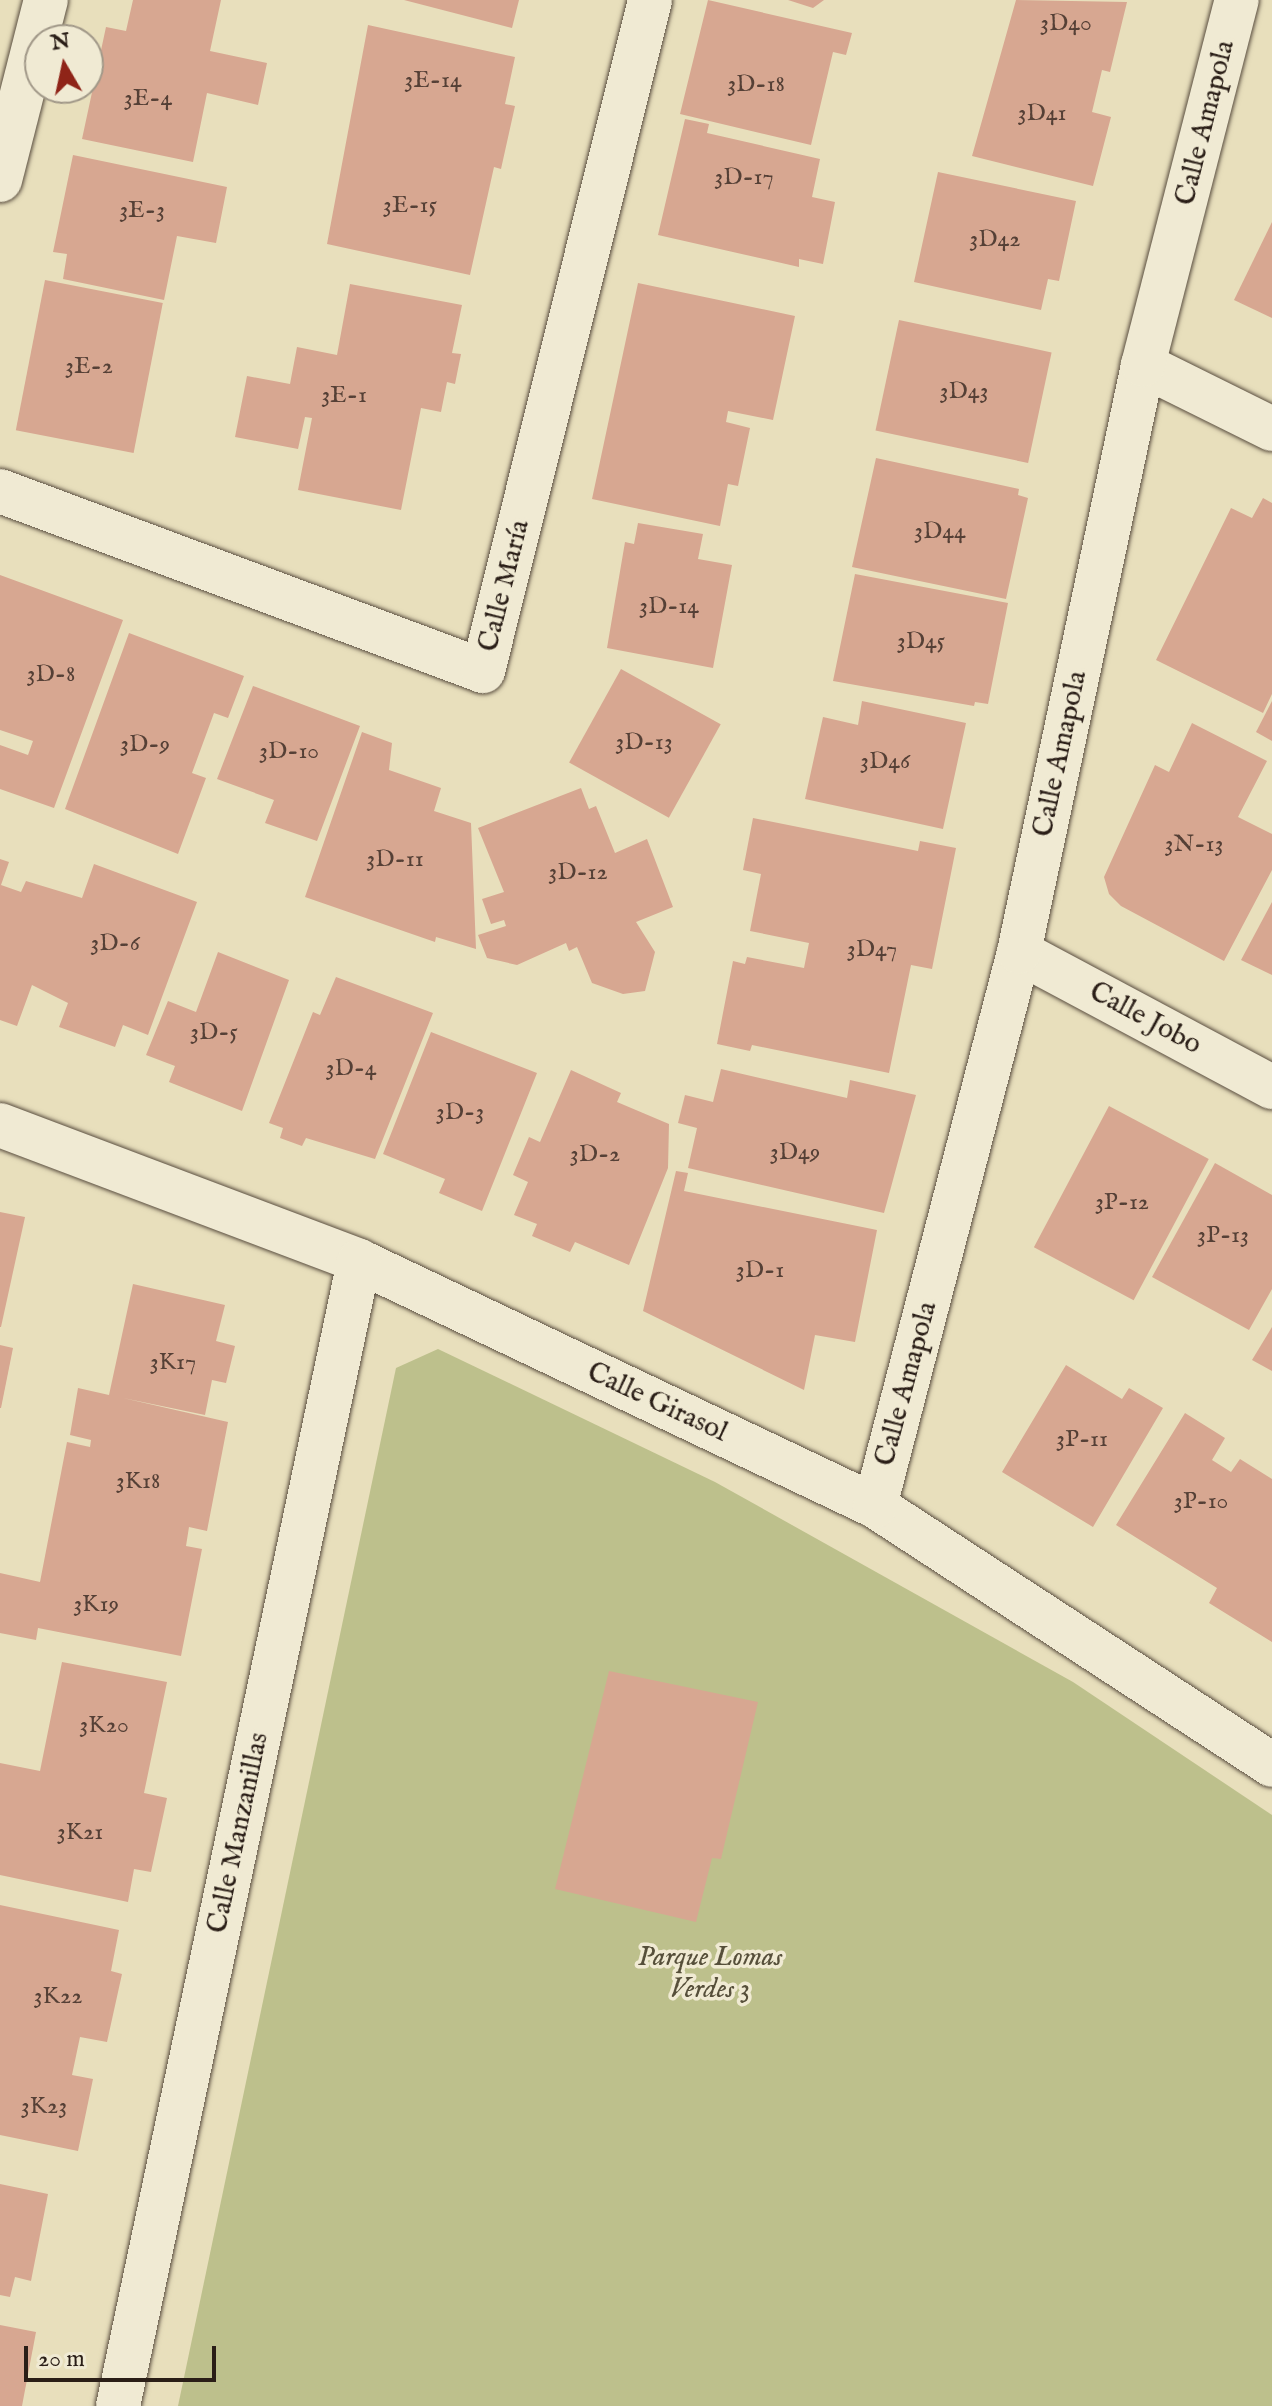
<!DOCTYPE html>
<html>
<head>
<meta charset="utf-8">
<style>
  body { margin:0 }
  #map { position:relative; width:1272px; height:2406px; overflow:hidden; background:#e8dfbc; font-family:"IM FELL English",serif }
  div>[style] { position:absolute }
  .green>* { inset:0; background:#bdc08c }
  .building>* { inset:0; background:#d7a791; transform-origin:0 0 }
  .roads { filter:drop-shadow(0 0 2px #5a4e40) drop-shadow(0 0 2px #5a4e40) }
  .minor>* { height:44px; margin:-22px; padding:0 22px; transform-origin:22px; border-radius:22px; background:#f0ead3 }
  span { translate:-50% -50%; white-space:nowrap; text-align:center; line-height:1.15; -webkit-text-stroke:7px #f0ead3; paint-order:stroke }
  .number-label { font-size:24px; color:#554036 }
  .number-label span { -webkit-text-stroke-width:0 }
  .street-label { font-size:28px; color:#2a1e17 }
  .park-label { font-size:28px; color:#564f3a; font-style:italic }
  .north { position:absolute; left:24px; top:24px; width:80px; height:80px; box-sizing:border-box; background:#f0ead3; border:2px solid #a19888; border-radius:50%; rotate:351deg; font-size:22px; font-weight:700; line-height:32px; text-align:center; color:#2a1e17 }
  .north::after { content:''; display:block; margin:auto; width:28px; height:36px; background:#8f2418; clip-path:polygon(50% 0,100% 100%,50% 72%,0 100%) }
  .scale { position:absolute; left:24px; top:2346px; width:192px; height:36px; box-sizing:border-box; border:4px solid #2a1e17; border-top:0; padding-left:10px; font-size:24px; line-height:28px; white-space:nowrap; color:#2a1e17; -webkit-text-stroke:6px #f0ead3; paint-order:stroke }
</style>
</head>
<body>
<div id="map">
  <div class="green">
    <i style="clip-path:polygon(438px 1349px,715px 1482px,1073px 1682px,1272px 1815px,1272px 2406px,178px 2406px,396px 1368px)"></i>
  </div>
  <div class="building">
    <i style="clip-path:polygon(133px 0,221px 0,210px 51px,267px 63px,258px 105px,207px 93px,193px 162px,82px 139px,106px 27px,126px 31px)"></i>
    <i style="clip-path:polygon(404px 0,519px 0,512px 28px)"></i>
    <i style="clip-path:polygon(708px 0,852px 33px,846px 55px,833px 52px,811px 145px,680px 114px)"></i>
    <i style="clip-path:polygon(788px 0,824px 0,813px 8px)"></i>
    <i style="clip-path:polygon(1016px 0,1127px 2px,1110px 72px,1102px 70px,1092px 112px,1111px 117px,1093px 186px,972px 156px)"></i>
    <i style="clip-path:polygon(368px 25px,515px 57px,505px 104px,515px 106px,501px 169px,494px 167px,470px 275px,327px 244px)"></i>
    <i style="clip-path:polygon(685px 119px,709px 124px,707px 133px,820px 159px,812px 197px,835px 202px,823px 264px,799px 259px,799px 267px,658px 235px)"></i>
    <i style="clip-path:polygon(73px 155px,227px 187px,216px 243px,177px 236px,164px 300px,63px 279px,67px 254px,53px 252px)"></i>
    <i style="clip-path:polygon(938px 172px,1076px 201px,1059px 281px,1048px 279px,1041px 310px,914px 282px)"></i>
    <i style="clip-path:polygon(1272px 222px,1272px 318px,1234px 300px)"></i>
    <i style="left:45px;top:280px;width:120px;height:153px;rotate:11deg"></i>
    <i style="clip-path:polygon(638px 283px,795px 316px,773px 420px,728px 411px,726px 422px,750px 428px,738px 486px,728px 484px,720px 526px,592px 499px)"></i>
    <i style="clip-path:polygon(350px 284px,462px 305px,452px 353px,461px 354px,455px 384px,447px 382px,441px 412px,421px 408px,401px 510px,298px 490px,312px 418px,305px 417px,298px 449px,235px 437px,247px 376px,290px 384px,297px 347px,337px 355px)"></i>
    <i style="left:899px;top:320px;width:156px;height:113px;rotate:12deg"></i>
    <i style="clip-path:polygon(876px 458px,1019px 489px,1018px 495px,1028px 498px,1006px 599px,852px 567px)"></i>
    <i style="clip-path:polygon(1263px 498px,1272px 503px,1272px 694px,1263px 713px,1156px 660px,1231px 508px,1252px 518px)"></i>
    <i style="clip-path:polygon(638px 523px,703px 534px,698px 559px,732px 565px,713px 668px,607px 648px,625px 542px,634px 544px)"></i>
    <i style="clip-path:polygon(855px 574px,1008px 603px,988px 704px,975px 702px,974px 706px,833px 681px)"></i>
    <i style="clip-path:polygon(0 575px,123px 620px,54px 808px,0 789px,0 745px,28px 755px,33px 741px,0 730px)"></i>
    <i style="clip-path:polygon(129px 633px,244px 676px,228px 718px,214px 713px,192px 773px,206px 778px,178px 854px,65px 809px)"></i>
    <i style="left:621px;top:669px;width:114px;height:107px;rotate:29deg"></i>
    <i style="clip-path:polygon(253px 686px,360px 726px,317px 841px,265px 823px,274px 800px,217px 779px)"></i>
    <i style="clip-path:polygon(862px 701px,966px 723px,943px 829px,805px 799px,823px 717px,858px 725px)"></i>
    <i style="clip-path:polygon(1272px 701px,1272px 741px,1256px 732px)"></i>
    <i style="clip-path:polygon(1192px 723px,1267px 761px,1238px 817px,1272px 834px,1272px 870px,1224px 961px,1121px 906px,1109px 894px,1104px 877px,1155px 765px,1169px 772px)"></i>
    <i style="clip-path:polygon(362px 732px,392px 743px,389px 770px,441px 788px,434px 811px,471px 823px,476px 949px,436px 937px,435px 942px,305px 897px)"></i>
    <i style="clip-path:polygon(581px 788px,589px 809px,596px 806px,615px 853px,647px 839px,673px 907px,636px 922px,655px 952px,645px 991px,623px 994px,592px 983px,577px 947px,569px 951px,566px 943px,517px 965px,487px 958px,478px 935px,506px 926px,504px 920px,491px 924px,482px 899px,504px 892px,478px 828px)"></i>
    <i style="clip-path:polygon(753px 818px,918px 851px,920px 841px,956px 848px,932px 969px,911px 965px,889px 1073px,752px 1045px,750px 1051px,717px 1044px,733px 961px,745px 964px,747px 957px,804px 968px,809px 943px,750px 931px,761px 874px,743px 870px)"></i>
    <i style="clip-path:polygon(0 859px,9px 862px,1px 885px,21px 892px,26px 881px,82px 898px,94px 864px,197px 902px,148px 1035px,123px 1025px,115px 1047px,59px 1027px,68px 1003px,32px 985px,17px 1026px,0 1020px)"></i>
    <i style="clip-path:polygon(1272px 902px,1272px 975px,1241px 960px)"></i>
    <i style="clip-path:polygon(218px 952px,289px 980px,242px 1111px,169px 1082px,175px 1066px,146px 1055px,168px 1001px,196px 1012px)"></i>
    <i style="clip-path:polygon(336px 977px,433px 1013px,375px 1159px,306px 1138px,302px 1146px,280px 1138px,283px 1128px,269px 1123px,313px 1012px,320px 1015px)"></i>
    <i style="clip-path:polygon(431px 1032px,537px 1073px,482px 1211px,439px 1193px,445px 1179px,383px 1154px)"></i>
    <i style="clip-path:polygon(721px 1069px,847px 1098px,850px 1080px,916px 1095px,884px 1213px,688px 1168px,697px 1128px,678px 1123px,685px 1095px,713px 1102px)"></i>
    <i style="clip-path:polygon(571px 1070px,621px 1093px,617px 1102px,669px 1124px,668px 1168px,629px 1265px,575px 1242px,570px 1252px,532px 1236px,537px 1224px,514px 1215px,528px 1182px,513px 1175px,529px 1137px,540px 1142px)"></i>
    <i style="left:1109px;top:1106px;width:113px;height:160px;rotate:28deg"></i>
    <i style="clip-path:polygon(1215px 1163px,1272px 1195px,1272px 1289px,1249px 1330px,1152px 1277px)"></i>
    <i style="clip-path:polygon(676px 1171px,688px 1173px,684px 1191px,877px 1230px,855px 1342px,815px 1335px,804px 1390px,643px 1311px)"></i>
    <i style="clip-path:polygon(0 1212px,25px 1217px,1px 1327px,0 1327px)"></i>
    <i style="clip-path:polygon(133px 1284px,225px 1305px,216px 1341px,235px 1346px,226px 1383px,212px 1380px,205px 1415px,123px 1398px,228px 1422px,207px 1531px,189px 1527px,186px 1546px,202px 1549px,181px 1656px,38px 1628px,36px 1640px,0 1633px,0 1573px,40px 1582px,67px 1442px,90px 1447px,91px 1440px,70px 1435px,78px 1388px,109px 1395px)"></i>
    <i style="clip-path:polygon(1272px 1327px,1272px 1371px,1252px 1360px)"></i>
    <i style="clip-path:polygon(0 1345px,13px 1348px,1px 1408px,0 1408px)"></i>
    <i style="clip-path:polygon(1066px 1365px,1122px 1399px,1129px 1388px,1163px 1408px,1093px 1527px,1002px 1472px)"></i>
    <i style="clip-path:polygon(1185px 1413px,1225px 1438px,1212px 1460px,1231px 1472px,1240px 1459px,1272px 1479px,1272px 1642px,1209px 1603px,1217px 1588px,1116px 1525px)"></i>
    <i style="clip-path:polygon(62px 1662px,167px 1682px,144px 1793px,167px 1798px,151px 1872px,134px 1869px,128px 1902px,0 1875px,0 1763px,40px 1771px)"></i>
    <i style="clip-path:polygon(609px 1671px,758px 1702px,721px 1859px,712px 1858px,696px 1922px,555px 1889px)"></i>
    <i style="clip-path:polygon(0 1905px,119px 1930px,111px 1971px,122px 1974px,107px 2042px,80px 2037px,72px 2075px,93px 2079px,78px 2151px,0 2135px)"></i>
    <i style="clip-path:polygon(0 2184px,48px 2194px,31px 2281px,15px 2277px,10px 2297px,0 2295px)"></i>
    <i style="clip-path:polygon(0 2325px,36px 2332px,22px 2406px,0 2406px)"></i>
  </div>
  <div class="roads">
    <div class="minor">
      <i style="left:0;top:180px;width:186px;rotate:-75.7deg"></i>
      <i style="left:1143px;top:365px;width:144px;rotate:26.4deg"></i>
      <i style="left:0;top:491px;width:515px;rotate:20.44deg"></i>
      <i style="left:483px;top:671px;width:691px;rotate:-76.02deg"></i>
      <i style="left:1019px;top:952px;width:287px;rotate:28.1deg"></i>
      <i style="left:0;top:1125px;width:384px;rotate:20.7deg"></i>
      <i style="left:359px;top:1261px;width:571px;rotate:25.4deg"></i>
      <i style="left:875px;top:1506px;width:474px;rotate:33.1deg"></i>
      <i style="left:875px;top:1506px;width:572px;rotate:-75.43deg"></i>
      <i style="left:1019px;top:952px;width:600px;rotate:-78.07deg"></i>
      <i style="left:1143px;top:365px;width:377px;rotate:-75.6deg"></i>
      <i style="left:118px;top:2406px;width:1170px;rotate:-78.11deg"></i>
    </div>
  </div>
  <div class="number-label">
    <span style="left:1066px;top:24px">3D40</span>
    <span style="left:433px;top:81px">3E-14</span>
    <span style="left:756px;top:85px">3D-18</span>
    <span style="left:148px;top:99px">3E-4</span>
    <span style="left:1042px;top:114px">3D41</span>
    <span style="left:744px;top:178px">3D-17</span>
    <span style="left:410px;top:206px">3E-15</span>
    <span style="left:142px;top:211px">3E-3</span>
    <span style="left:995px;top:240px">3D42</span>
    <span style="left:89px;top:367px">3E-2</span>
    <span style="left:964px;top:392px">3D43</span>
    <span style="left:344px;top:396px">3E-1</span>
    <span style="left:940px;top:532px">3D44</span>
    <span style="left:669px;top:607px">3D-14</span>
    <span style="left:921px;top:642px">3D45</span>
    <span style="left:51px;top:675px">3D-8</span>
    <span style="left:644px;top:743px">3D-13</span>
    <span style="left:145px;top:745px">3D-9</span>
    <span style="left:289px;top:752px">3D-10</span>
    <span style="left:885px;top:762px">3D46</span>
    <span style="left:1194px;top:845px">3N-13</span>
    <span style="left:395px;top:860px">3D-11</span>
    <span style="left:578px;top:873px">3D-12</span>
    <span style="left:115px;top:944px">3D-6</span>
    <span style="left:872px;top:950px">3D47</span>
    <span style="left:214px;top:1033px">3D-5</span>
    <span style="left:351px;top:1069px">3D-4</span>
    <span style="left:460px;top:1113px">3D-3</span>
    <span style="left:795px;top:1153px">3D49</span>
    <span style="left:595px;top:1155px">3D-2</span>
    <span style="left:1122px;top:1203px">3P-12</span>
    <span style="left:1223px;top:1236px">3P-13</span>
    <span style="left:760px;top:1271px">3D-1</span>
    <span style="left:173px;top:1363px">3K17</span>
    <span style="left:1082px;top:1440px">3P-11</span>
    <span style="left:138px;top:1482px">3K18</span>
    <span style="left:1201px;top:1502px">3P-10</span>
    <span style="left:96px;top:1605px">3K19</span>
    <span style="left:104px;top:1726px">3K20</span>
    <span style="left:80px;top:1833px">3K21</span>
    <span style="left:58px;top:1997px">3K22</span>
    <span style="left:44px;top:2107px">3K23</span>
  </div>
  <div class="street-label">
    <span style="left:1206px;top:123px;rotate:-76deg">Calle Amapola</span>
    <span style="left:505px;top:586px;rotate:-76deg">Calle María</span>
    <span style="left:1061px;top:754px;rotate:-78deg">Calle Amapola</span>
    <span style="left:1145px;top:1019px;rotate:28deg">Calle Jobo</span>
    <span style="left:907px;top:1384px;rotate:-75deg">Calle Amapola</span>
    <span style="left:657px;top:1403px;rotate:25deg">Calle Girasol</span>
    <span style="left:239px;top:1833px;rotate:-78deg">Calle Manzanillas</span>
  </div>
  <div class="park-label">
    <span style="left:710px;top:1974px">Parque Lomas<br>Verdes 3</span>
  </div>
  <div class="north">N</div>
  <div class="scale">20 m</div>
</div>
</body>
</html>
